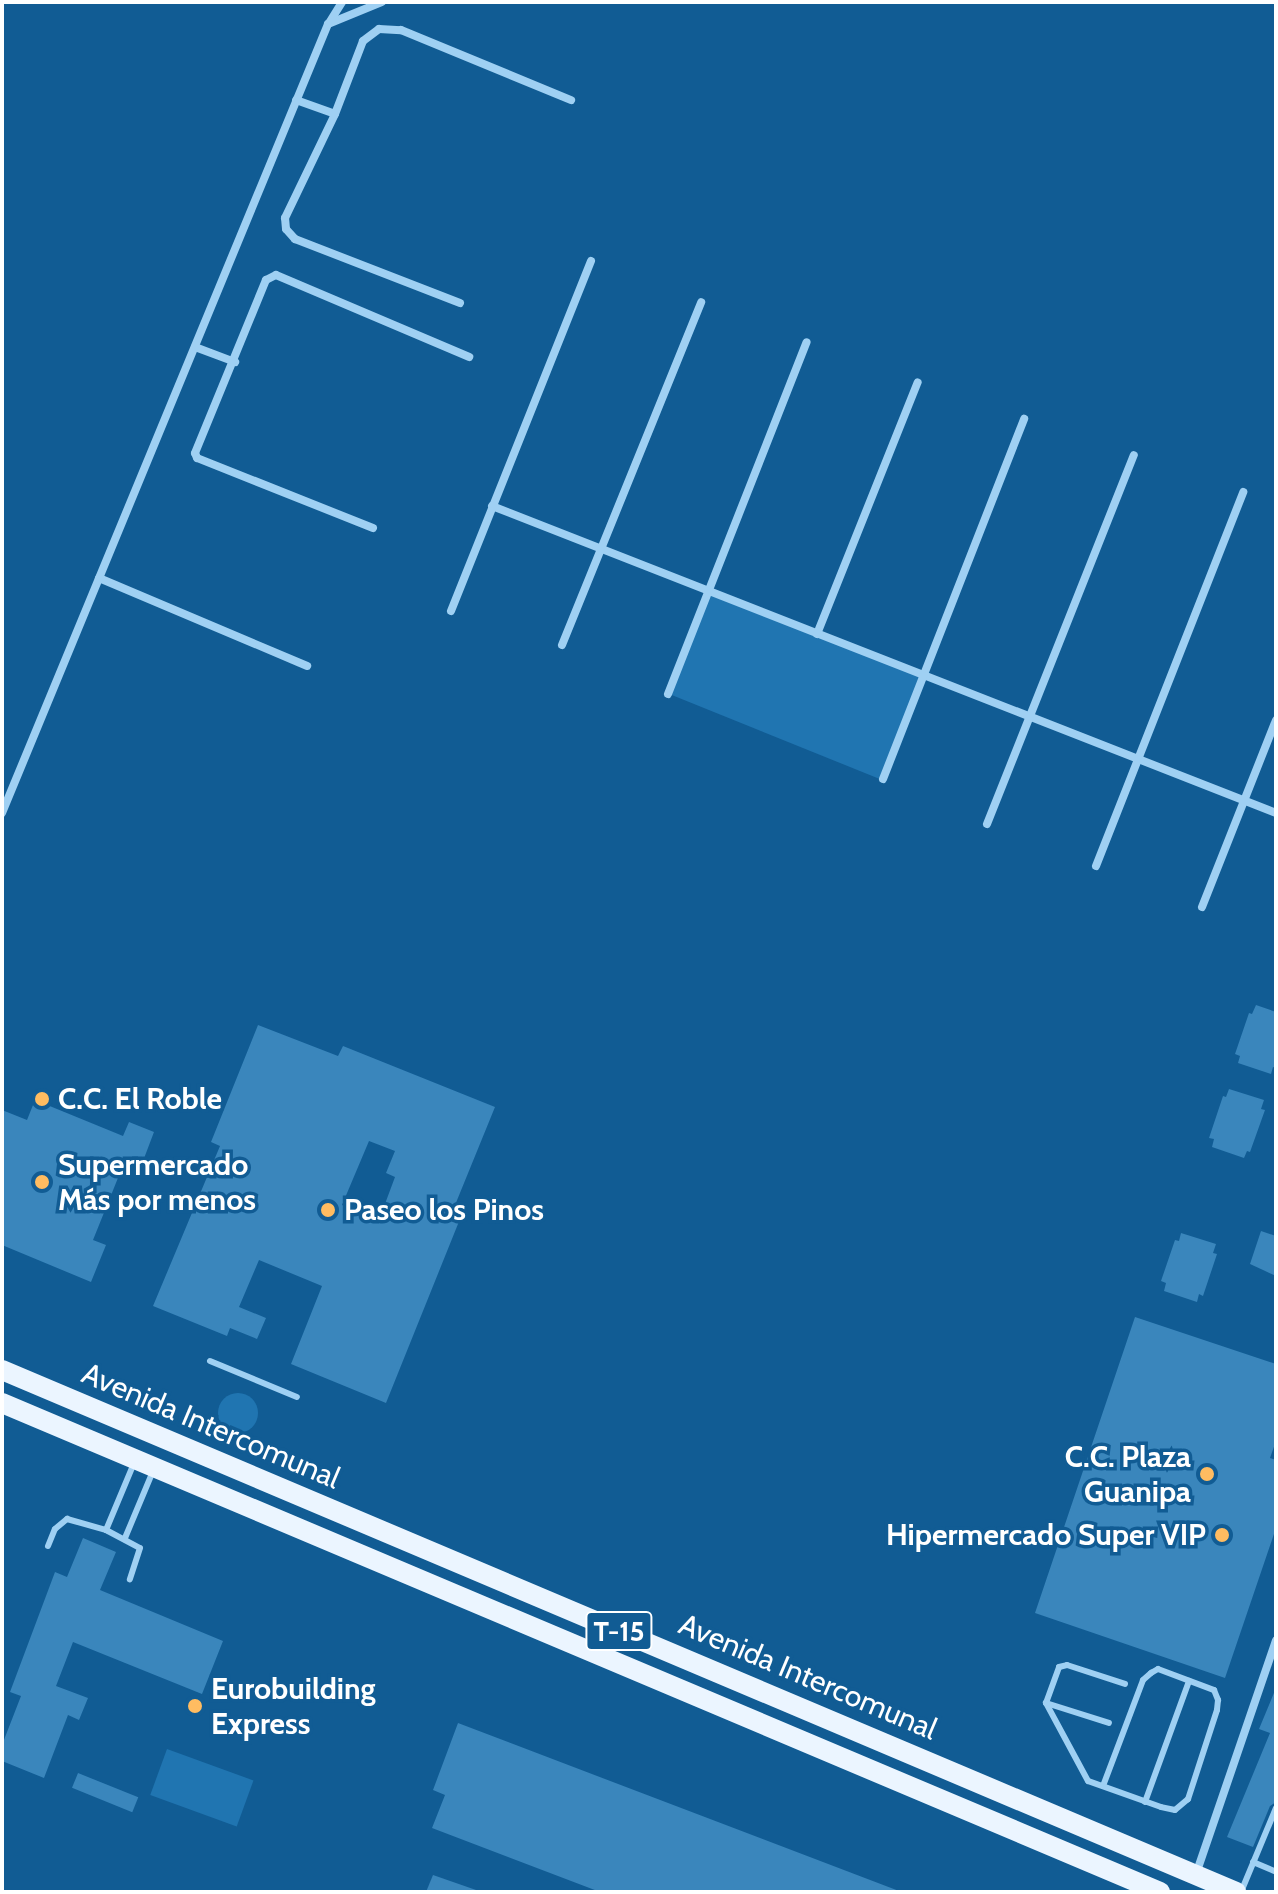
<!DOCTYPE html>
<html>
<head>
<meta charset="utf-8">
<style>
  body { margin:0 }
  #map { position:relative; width:1278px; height:1894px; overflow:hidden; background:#115c94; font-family:Cabin,sans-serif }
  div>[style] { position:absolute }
  .green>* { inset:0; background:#2075b1; transform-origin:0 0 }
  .round { border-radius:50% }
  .building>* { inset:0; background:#3a86bc; transform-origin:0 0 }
  .lane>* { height:6px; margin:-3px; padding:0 3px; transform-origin:3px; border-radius:3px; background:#9fd0f3 }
  .street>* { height:8px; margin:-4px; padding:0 4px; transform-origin:4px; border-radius:4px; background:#9fd0f3 }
  .primary>* { height:20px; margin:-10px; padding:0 10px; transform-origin:10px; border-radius:10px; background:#ebf5ff }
  .dots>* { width:22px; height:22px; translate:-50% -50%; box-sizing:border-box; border:4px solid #115c94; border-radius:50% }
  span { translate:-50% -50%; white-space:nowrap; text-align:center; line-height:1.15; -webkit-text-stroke:7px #115c94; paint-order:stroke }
  .shield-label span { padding:2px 6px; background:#115c94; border:2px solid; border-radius:6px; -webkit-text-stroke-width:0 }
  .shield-label { font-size:28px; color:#fff; font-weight:700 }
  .poi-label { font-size:30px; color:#fff; font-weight:700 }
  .left { translate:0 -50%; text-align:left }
  .right { translate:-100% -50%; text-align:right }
  .street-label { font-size:30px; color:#fff }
  .frame { position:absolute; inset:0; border:4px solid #fff; pointer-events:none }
</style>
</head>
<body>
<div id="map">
  <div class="green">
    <i style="left:708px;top:591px;width:231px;height:110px;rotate:22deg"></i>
    <i class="round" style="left:218px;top:1393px;width:40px;height:40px"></i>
    <i style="left:167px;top:1749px;width:92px;height:49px;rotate:20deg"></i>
  </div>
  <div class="building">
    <i style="clip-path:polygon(1256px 1005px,1276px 1012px,1276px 1068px,1273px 1067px,1271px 1074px,1238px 1063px,1240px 1056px,1235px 1054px,1249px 1013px,1252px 1014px)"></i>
    <i style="clip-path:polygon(evenodd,258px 1025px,338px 1056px,343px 1046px,495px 1107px,451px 1215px,460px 1219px,386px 1403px,291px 1364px,322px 1286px,259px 1260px,239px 1307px,266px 1318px,257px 1339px,230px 1328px,227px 1336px,153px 1306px,220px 1146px,211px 1142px,258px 1025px,369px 1141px,395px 1151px,386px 1173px,395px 1177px,379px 1220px,342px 1205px,369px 1141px)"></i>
    <i style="clip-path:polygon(1229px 1089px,1264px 1100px,1261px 1109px,1265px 1110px,1250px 1152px,1247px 1151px,1244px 1158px,1212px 1147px,1214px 1139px,1209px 1138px,1223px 1096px,1226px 1097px)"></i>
    <i style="clip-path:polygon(35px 1100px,123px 1136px,129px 1122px,154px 1132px,140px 1169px,124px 1163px,93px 1240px,106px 1245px,91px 1282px,2px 1245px,2px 1110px,27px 1120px)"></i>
    <i style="clip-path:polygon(1261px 1231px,1276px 1236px,1276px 1276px,1250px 1264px)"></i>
    <i style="clip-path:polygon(1181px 1233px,1216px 1244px,1213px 1253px,1217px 1254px,1203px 1296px,1199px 1294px,1197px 1302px,1164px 1291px,1166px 1283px,1161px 1281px,1175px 1240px,1179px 1241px)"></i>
    <i style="clip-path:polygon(1135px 1317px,1276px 1364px,1276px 1441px,1270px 1458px,1276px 1460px,1276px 1528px,1225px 1678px,1035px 1613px)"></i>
    <i style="clip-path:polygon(83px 1538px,116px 1552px,100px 1590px,223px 1641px,202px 1694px,73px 1642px,56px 1686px,88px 1698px,79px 1720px,68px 1715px,44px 1778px,2px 1761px,2px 1745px,21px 1696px,10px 1692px,55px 1572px,67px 1577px)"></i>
    <i style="clip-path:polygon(1276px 1688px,1276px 1802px,1270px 1806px,1253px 1847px,1227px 1837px,1270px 1733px,1259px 1729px)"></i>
    <i style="clip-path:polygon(458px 1723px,899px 1891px,899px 1892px,600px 1892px,432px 1828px,445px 1795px,433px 1790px)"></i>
    <i style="left:78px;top:1773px;width:65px;height:16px;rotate:22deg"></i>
    <i style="clip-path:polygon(433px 1875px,476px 1890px,476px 1892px,426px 1892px)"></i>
  </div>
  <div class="lane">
    <i style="left:210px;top:1361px;width:94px;rotate:22.5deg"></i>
    <i style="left:106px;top:1530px;width:73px;rotate:-67.3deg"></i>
    <i style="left:125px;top:1538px;width:73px;rotate:-67.3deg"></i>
    <i style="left:48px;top:1546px;width:18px;rotate:-68deg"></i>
    <i style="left:55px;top:1529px;width:16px;rotate:-40deg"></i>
    <i style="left:67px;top:1519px;width:41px;rotate:15.8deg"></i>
    <i style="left:106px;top:1530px;width:38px;rotate:28deg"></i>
    <i style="left:140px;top:1548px;width:33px;rotate:108deg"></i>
    <i style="left:1046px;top:1703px;width:66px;rotate:17.6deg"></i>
    <i style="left:1103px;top:1786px;width:113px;rotate:-69.3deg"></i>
    <i style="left:1143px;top:1680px;width:11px;rotate:-41deg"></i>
    <i style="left:1151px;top:1673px;width:8px;rotate:-30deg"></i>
    <i style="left:1158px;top:1669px;width:60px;rotate:20.6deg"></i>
    <i style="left:1214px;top:1690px;width:11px;rotate:68deg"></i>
    <i style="left:1218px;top:1700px;width:10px;rotate:96deg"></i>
    <i style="left:1217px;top:1710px;width:94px;rotate:108deg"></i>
    <i style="left:1188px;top:1799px;width:17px;rotate:140deg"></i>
    <i style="left:1175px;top:1810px;width:14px;rotate:-168deg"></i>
    <i style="left:1161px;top:1807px;width:77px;rotate:-160.4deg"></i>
    <i style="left:1088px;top:1781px;width:89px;rotate:-118.3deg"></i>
    <i style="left:1046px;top:1703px;width:38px;rotate:-70deg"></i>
    <i style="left:1059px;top:1667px;width:8px;rotate:-14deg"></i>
    <i style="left:1067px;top:1665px;width:61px;rotate:18.1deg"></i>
    <i style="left:1145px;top:1802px;width:129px;rotate:-70deg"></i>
    <i style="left:1253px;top:1862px;width:25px;rotate:23deg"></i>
    <i style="left:1241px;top:1892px;width:91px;rotate:-67.4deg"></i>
  </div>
  <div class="street">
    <i style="left:329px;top:23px;width:25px;rotate:-58deg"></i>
    <i style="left:296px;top:100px;width:41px;rotate:19.7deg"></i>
    <i style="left:460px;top:303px;width:177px;rotate:-158.8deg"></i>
    <i style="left:295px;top:239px;width:13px;rotate:-132deg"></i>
    <i style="left:286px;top:229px;width:11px;rotate:-95deg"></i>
    <i style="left:285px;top:218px;width:115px;rotate:-64.3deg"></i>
    <i style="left:335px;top:114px;width:78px;rotate:-69deg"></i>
    <i style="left:363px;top:41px;width:20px;rotate:-37deg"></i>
    <i style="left:379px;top:29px;width:22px;rotate:3deg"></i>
    <i style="left:401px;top:30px;width:184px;rotate:22.4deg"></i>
    <i style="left:195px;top:347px;width:43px;rotate:20.6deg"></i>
    <i style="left:492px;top:506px;width:842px;rotate:21.38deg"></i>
    <i style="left:373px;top:528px;width:189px;rotate:-158.3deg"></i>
    <i style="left:197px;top:458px;width:5px;rotate:-112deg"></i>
    <i style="left:195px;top:453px;width:187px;rotate:-67.7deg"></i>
    <i style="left:266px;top:280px;width:11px;rotate:-27deg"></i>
    <i style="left:276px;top:275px;width:210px;rotate:23deg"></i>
    <i style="left:99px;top:578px;width:226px;rotate:22.9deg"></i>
    <i style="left:451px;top:611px;width:377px;rotate:-68.2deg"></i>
    <i style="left:817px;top:634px;width:271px;rotate:-68.2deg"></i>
    <i style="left:562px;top:645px;width:370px;rotate:-67.9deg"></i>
    <i style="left:668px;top:694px;width:378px;rotate:-68.5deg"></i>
    <i style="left:883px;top:779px;width:387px;rotate:-68.6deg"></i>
    <i style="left:2px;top:813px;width:854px;rotate:-67.55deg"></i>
    <i style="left:328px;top:24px;width:58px;rotate:-22.2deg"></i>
    <i style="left:987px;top:824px;width:397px;rotate:-68.3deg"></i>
    <i style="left:1096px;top:866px;width:402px;rotate:-68.5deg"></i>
    <i style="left:1202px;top:907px;width:201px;rotate:-68.4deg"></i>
    <i style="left:1196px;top:1874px;width:247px;rotate:-71.1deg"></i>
  </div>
  <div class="primary">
    <i style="left:2px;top:1370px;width:1340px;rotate:22.93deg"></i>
    <i style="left:2px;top:1403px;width:1257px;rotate:22.89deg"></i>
  </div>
  <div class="dots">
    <i style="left:42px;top:1099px;background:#ffbc61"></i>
    <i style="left:42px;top:1182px;background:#ffbc61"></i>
    <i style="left:328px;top:1210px;background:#ffbc61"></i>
    <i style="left:1207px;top:1474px;background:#ffbc61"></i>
    <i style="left:1222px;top:1535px;background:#ffbc61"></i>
    <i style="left:195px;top:1706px;background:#ffbc61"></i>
  </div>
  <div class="shield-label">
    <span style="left:619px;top:1631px">T-15</span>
  </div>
  <div class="poi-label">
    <span class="left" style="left:58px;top:1099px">C.C. El Roble</span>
    <span class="left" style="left:58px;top:1182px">Supermercado<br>Más por menos</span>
    <span class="left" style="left:344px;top:1210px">Paseo los Pinos</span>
    <span class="right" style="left:1191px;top:1474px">C.C. Plaza<br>Guanipa</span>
    <span class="right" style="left:1206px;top:1535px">Hipermercado Super VIP</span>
    <span class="left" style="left:211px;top:1706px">Eurobuilding<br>Express</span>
  </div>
  <div class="street-label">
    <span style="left:211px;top:1426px;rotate:23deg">Avenida Intercomunal</span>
    <span style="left:808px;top:1677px;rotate:23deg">Avenida Intercomunal</span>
  </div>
  <div class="frame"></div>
</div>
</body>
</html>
